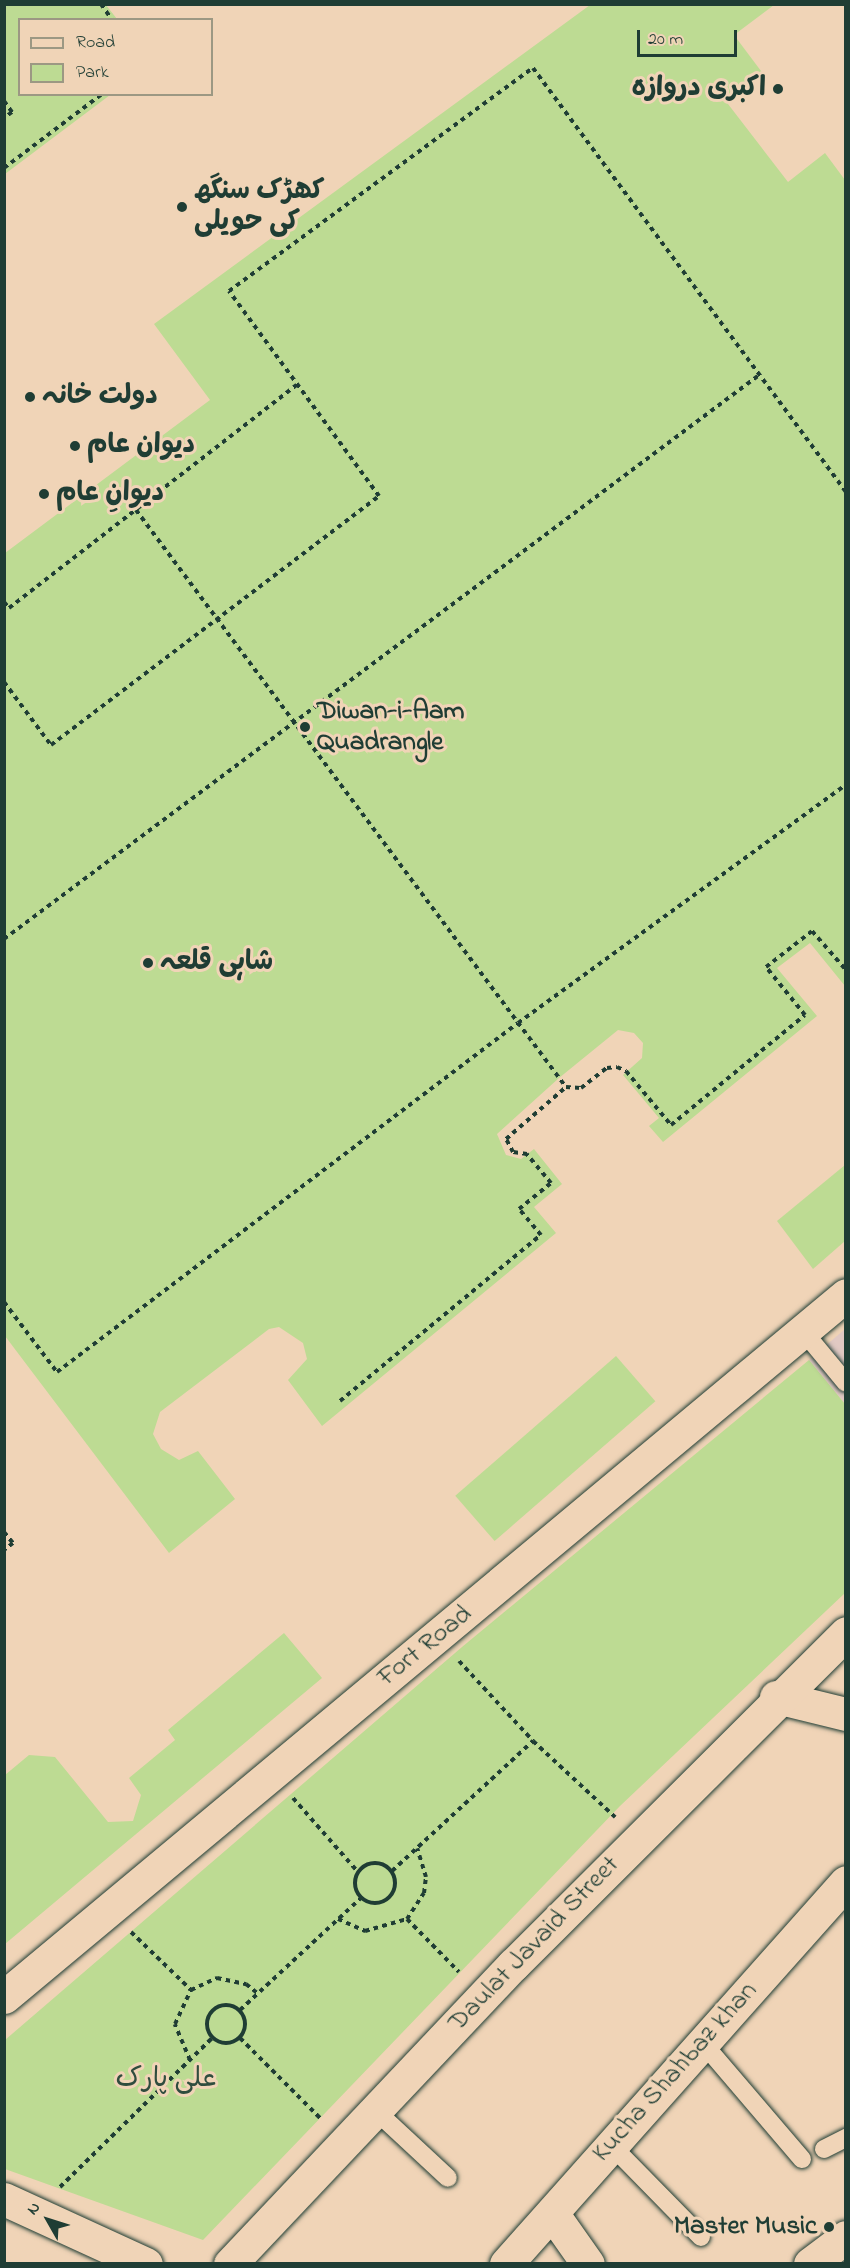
<!DOCTYPE html>
<html>
<head>
<meta charset="utf-8">
<style>
  body { margin:0 }
  #map { position:relative; width:850px; height:2268px; overflow:hidden; background:#f0d4b7; font-family:"Indie Flower","Playpen Sans Arabic",sans-serif }
  div>[style] { position:absolute }
  .built>* { inset:0; background:#e1c9c3 }
  .green>* { inset:0; background:#bddb93; transform-origin:0 0 }
  .path>* { height:4px; margin-top:-2px; transform-origin:0; background:repeating-linear-gradient(90deg,#1f3d34 0 4.5px,transparent 0 9px) }
  .path>.ring { margin:-2px; padding:0; box-sizing:content-box; background:none; border:4px solid #1f3d34; border-radius:50% }
  .roads { filter:drop-shadow(0 0 2px #1f3d34) drop-shadow(0 0 2px #1f3d34) }
  .lane>* { height:18px; margin:-9px; padding:0 9px; transform-origin:9px; border-radius:9px; background:#f0d4b7 }
  .street>* { height:33px; margin:-16.5px; padding:0 16.5px; transform-origin:16.5px; border-radius:16.5px; background:#f0d4b7 }
  .secondary>* { height:33px; margin:-16.5px; padding:0 16.5px; transform-origin:16.5px; border-radius:16.5px; background:#f0d4b7 }
  .dots>* { width:16px; height:16px; translate:-50% -50%; box-sizing:border-box; border:3px solid #f0d4b7; border-radius:50% }
  span { translate:-50% -50%; white-space:nowrap; text-align:center; line-height:1.15; -webkit-text-stroke:6px #f0d4b7; paint-order:stroke }
  .poi-label { font-size:27px; color:#1f3d34; font-weight:700 }
  .right { translate:-100% -50%; text-align:right }
  .left { translate:0 -50%; text-align:left }
  .street-label { font-size:27px; color:#1f3d34 }
  .park-label { font-size:27px; color:#2f4d3e }
  .frame { position:absolute; inset:0; border:6px solid #1f3d34; pointer-events:none }
  .legend { position:absolute; left:18px; top:18px; width:195px; height:78px; box-sizing:border-box; background:#f0d4b7; border:2px solid #9c9883; margin:0; padding:8px 10px; list-style:none; font-size:18px; color:#1f3d34 }
  .legend li { display:flex; align-items:center; gap:12px; height:30px }
  .legend b { width:30px; border:2px solid #9c9883 }
  .north { position:absolute; left:18px; top:2190px; width:60px; height:60px; -webkit-text-stroke:4px #f0d4b7; paint-order:stroke; rotate:309deg; font-size:16px; font-weight:700; line-height:24px; text-align:center; color:#1f3d34 }
  .north::after { content:''; display:block; margin:auto; width:21px; height:27px; background:#1f3d34; clip-path:polygon(50% 0,100% 100%,50% 72%,0 100%) }
  .scale { position:absolute; left:637px; top:30px; width:100px; height:27px; box-sizing:border-box; border:3px solid #1f3d34; border-top:0; padding-left:8px; font-size:18px; line-height:21px; white-space:nowrap; color:#1f3d34; -webkit-text-stroke:4px #f0d4b7; paint-order:stroke }
</style>
</head>
<body>
<div id="map">
  <div class="built">
    <i style="clip-path:polygon(845px 1329px,845px 1404px,809px 1360px)"></i>
  </div>
  <div class="green">
    <i style="clip-path:polygon(5px 4px,106px 5px,117px 19px,20px 20px,20px 94px,110px 95px,5px 174px)"></i>
    <i style="clip-path:polygon(590px 5px,774px 5px,734px 35px,764px 75px,728px 104px,788px 182px,825px 153px,845px 180px,845px 986px,810px 943px,777px 968px,817px 1016px,663px 1142px,649px 1126px,659px 1118px,623px 1075px,642px 1058px,643px 1043px,634px 1033px,618px 1030px,559px 1078px,497px 1134px,506px 1155px,521px 1159px,534px 1149px,562px 1184px,534px 1207px,556px 1233px,322px 1426px,288px 1380px,307px 1359px,303px 1343px,279px 1327px,269px 1329px,160px 1412px,153px 1434px,161px 1449px,179px 1460px,198px 1451px,235px 1499px,169px 1553px,5px 1336px,5px 553px,210px 400px,154px 324px)"></i>
    <i style="clip-path:polygon(845px 1165px,845px 1241px,813px 1269px,777px 1221px)"></i>
    <i style="left:616px;top:1356px;width:60px;height:213px;rotate:49deg"></i>
    <i style="clip-path:polygon(809px 1360px,845px 1404px,845px 1593px,620px 1806px,203px 2240px,5px 2169px,5px 2040px,462px 1647px)"></i>
    <i style="clip-path:polygon(284px 1633px,322px 1678px,5px 1944px,5px 1775px,29px 1755px,55px 1757px,108px 1822px,133px 1821px,141px 1795px,129px 1778px,175px 1740px,168px 1730px)"></i>
  </div>
  <div class="path">
    <i style="left:101px;top:4px;width:19px;rotate:55deg"></i>
    <i style="left:4px;top:101px;width:14px;rotate:54deg"></i>
    <i style="left:12px;top:112px;width:10px;rotate:143deg"></i>
    <i style="left:4px;top:168px;width:123px;rotate:-37.1deg"></i>
    <i style="left:136px;top:510px;width:720px;rotate:53.31deg"></i>
    <i style="left:566px;top:1087px;width:15px;rotate:4deg"></i>
    <i style="left:581px;top:1088px;width:33px;rotate:-38deg"></i>
    <i style="left:607px;top:1068px;width:10px;rotate:-6deg"></i>
    <i style="left:617px;top:1067px;width:10px;rotate:24deg"></i>
    <i style="left:626px;top:1071px;width:70px;rotate:50.2deg"></i>
    <i style="left:671px;top:1125px;width:173px;rotate:-39.4deg"></i>
    <i style="left:805px;top:1015px;width:62px;rotate:-129.1deg"></i>
    <i style="left:766px;top:967px;width:58px;rotate:-38deg"></i>
    <i style="left:812px;top:931px;width:52px;rotate:48.9deg"></i>
    <i style="left:4px;top:602px;width:8px;rotate:50deg"></i>
    <i style="left:9px;top:608px;width:364px;rotate:-37.8deg"></i>
    <i style="left:4px;top:682px;width:79px;rotate:53.3deg"></i>
    <i style="left:51px;top:745px;width:412px;rotate:-37.2deg"></i>
    <i style="left:379px;top:496px;width:254px;rotate:-126.2deg"></i>
    <i style="left:229px;top:291px;width:377px;rotate:-36.3deg"></i>
    <i style="left:533px;top:68px;width:527px;rotate:53.56deg"></i>
    <i style="left:4px;top:939px;width:941px;rotate:-36.75deg"></i>
    <i style="left:4px;top:1302px;width:88px;rotate:52.9deg"></i>
    <i style="left:57px;top:1372px;width:578px;rotate:-37.13deg"></i>
    <i style="left:518px;top:1023px;width:405px;rotate:-36deg"></i>
    <i style="left:340px;top:1401px;width:261px;rotate:-39.6deg"></i>
    <i style="left:541px;top:1235px;width:34px;rotate:-130deg"></i>
    <i style="left:519px;top:1209px;width:41px;rotate:-39.1deg"></i>
    <i style="left:551px;top:1183px;width:38px;rotate:-130deg"></i>
    <i style="left:527px;top:1154px;width:14px;rotate:-172deg"></i>
    <i style="left:513px;top:1152px;width:15px;rotate:-118deg"></i>
    <i style="left:506px;top:1139px;width:79px;rotate:-40.9deg"></i>
    <i style="left:4px;top:1532px;width:14px;rotate:51deg"></i>
    <i style="left:13px;top:1543px;width:11px;rotate:142deg"></i>
    <i style="left:459px;top:1661px;width:109px;rotate:47.2deg"></i>
    <i style="left:533px;top:1741px;width:112px;rotate:42.8deg"></i>
    <i style="left:293px;top:1798px;width:98px;rotate:48.7deg"></i>
    <i class="ring" style="left:355px;top:1863px;width:36px;height:36px"></i>
    <i style="left:392px;top:1871px;width:192px;rotate:-42.7deg"></i>
    <i style="left:338px;top:1919px;width:30px;rotate:24deg"></i>
    <i style="left:365px;top:1931px;width:44px;rotate:-15.9deg"></i>
    <i style="left:407px;top:1919px;width:31px;rotate:-57deg"></i>
    <i style="left:424px;top:1893px;width:16px;rotate:-83deg"></i>
    <i style="left:426px;top:1877px;width:30px;rotate:-107deg"></i>
    <i style="left:407px;top:1919px;width:74px;rotate:45.5deg"></i>
    <i style="left:131px;top:1932px;width:83px;rotate:44deg"></i>
    <i class="ring" style="left:207px;top:2005px;width:34px;height:34px"></i>
    <i style="left:240px;top:2010px;width:165px;rotate:-42.8deg"></i>
    <i style="left:240px;top:2038px;width:116px;rotate:45deg"></i>
    <i style="left:190px;top:2060px;width:39px;rotate:-113deg"></i>
    <i style="left:175px;top:2024px;width:38px;rotate:-65deg"></i>
    <i style="left:191px;top:1990px;width:29px;rotate:-25deg"></i>
    <i style="left:217px;top:1978px;width:30px;rotate:12deg"></i>
    <i style="left:246px;top:1984px;width:14px;rotate:39deg"></i>
    <i style="left:60px;top:2187px;width:213px;rotate:-44.4deg"></i>
  </div>
  <div class="roads">
    <div class="lane">
      <i style="left:803px;top:1331px;width:67px;rotate:50.4deg"></i>
      <i style="left:702px;top:2042px;width:154px;rotate:49.5deg"></i>
      <i style="left:376px;top:2111px;width:98px;rotate:42.9deg"></i>
      <i style="left:610px;top:2144px;width:130px;rotate:45.6deg"></i>
      <i style="left:824px;top:2149px;width:25px;rotate:-27deg"></i>
    </div>
    <div class="street">
      <i style="left:776px;top:1697px;width:72px;rotate:13.7deg"></i>
      <i style="left:552px;top:2213px;width:62px;rotate:54.8deg"></i>
      <i style="left:230px;top:2264px;width:412px;rotate:-46.6deg"></i>
      <i style="left:513px;top:1965px;width:470px;rotate:-44.9deg"></i>
      <i style="left:506px;top:2264px;width:511px;rotate:-48.33deg"></i>
    </div>
    <div class="secondary">
      <i style="left:4px;top:1997px;width:1096px;rotate:-39.82deg"></i>
      <i style="left:4px;top:2199px;width:156px;rotate:24.6deg"></i>
      <i style="left:810px;top:2264px;width:45px;rotate:-36.9deg"></i>
    </div>
  </div>
  <div class="dots">
    <i style="left:778px;top:89px;background:#1f3d34"></i>
    <i style="left:182px;top:207px;background:#1f3d34"></i>
    <i style="left:30px;top:397px;background:#1f3d34"></i>
    <i style="left:75px;top:446px;background:#1f3d34"></i>
    <i style="left:44px;top:494px;background:#1f3d34"></i>
    <i style="left:305px;top:727px;background:#1f3d34"></i>
    <i style="left:148px;top:963px;background:#1f3d34"></i>
    <i style="left:829px;top:2227px;background:#1f3d34"></i>
  </div>
  <div class="poi-label">
    <span class="right" style="left:766px;top:89px">اکبری دروازہ</span>
    <span class="left" style="left:194px;top:207px">کھڑک سنگھ<br>کی حویلی</span>
    <span class="left" style="left:42px;top:397px">دولت خانہ</span>
    <span class="left" style="left:87px;top:446px">دیوان عام</span>
    <span class="left" style="left:56px;top:494px">دیوانِ عام</span>
    <span class="left" style="left:317px;top:727px">Diwan-i-Aam<br>Quadrangle</span>
    <span class="left" style="left:160px;top:963px">شاہی قلعہ</span>
    <span class="right" style="left:817px;top:2227px">Master Music</span>
  </div>
  <div class="street-label">
    <span style="left:425px;top:1646px;rotate:-39deg">Fort Road</span>
    <span style="left:534px;top:1944px;rotate:-46deg">Daulat Javaid Street</span>
    <span style="left:675px;top:2072px;rotate:-48deg">Kucha Shahbaz khan</span>
  </div>
  <div class="park-label">
    <span style="left:166px;top:2080px">علی پارک</span>
  </div>
  <div class="frame"></div>
  <ul class="legend">
  <li><b style="height:8px;background:#f0d4b7"></b>Road</li>
  <li><b style="height:16px;background:#bddb93"></b>Park</li>
  </ul>
  <div class="north">N</div>
  <div class="scale">20 m</div>
</div>
</body>
</html>
